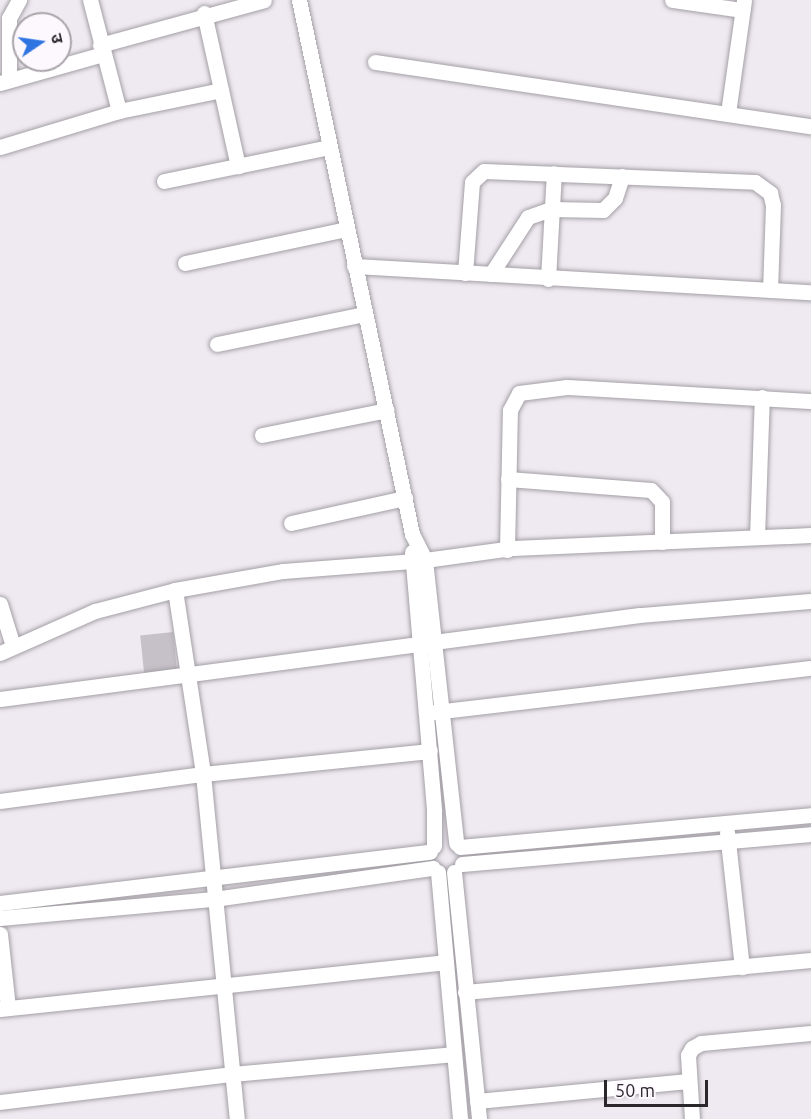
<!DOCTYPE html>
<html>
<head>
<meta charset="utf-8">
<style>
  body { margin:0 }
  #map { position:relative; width:811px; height:1119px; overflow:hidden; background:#efeaf1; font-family:Ubuntu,"Noto Sans Devanagari",sans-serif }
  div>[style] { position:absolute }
  .building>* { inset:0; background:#c6c1c8; transform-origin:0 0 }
  .roads { filter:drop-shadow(0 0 2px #a49fa6) drop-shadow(0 0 2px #a49fa6) }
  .minor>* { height:15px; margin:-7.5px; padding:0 7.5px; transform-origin:7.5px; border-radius:7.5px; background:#fff }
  span { translate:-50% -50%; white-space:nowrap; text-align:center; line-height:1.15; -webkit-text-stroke:5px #fdf7fe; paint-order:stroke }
  .north { position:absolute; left:12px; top:12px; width:60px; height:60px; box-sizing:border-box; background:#fdf7fe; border:2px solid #a9a4aa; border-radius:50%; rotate:77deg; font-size:16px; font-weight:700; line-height:24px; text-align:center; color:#2a282b }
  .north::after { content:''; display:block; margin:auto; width:21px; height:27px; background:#2f75e2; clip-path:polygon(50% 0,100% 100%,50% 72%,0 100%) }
  .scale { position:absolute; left:604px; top:1080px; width:104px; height:27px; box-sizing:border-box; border:3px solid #2a282b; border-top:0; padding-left:8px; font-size:18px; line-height:21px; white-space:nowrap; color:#2a282b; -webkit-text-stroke:4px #fdf7fe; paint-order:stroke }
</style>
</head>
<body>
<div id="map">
  <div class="building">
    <i style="left:173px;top:632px;width:39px;height:33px;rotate:84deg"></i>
  </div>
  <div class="roads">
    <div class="minor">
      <i style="left:299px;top:0;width:546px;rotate:78.05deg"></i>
      <i style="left:412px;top:534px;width:29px;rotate:63deg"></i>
      <i style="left:425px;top:560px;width:285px;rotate:83.7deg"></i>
      <i style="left:672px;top:0;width:71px;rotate:8.1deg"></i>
      <i style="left:204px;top:13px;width:157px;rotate:77.5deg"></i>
      <i style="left:100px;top:45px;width:170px;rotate:-15.3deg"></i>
      <i style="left:375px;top:62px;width:441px;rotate:8.4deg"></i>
      <i style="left:9px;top:80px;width:62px;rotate:-90deg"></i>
      <i style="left:9px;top:18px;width:21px;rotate:-61deg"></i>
      <i style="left:0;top:83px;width:107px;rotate:-15.7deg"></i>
      <i style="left:119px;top:111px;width:104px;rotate:-11.6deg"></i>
      <i style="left:728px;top:113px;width:114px;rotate:-81.9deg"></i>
      <i style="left:0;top:147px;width:124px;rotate:-16.8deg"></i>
      <i style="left:119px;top:111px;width:115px;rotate:-104.6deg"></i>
      <i style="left:164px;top:181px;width:168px;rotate:-11.6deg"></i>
      <i style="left:185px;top:263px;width:165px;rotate:-11.9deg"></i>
      <i style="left:354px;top:266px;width:458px;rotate:3.3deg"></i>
      <i style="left:465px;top:273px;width:91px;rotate:-85.6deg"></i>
      <i style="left:472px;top:182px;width:16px;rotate:-43deg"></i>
      <i style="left:484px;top:171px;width:271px;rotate:2.3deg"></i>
      <i style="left:755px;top:182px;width:19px;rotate:36deg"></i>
      <i style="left:770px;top:193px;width:12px;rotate:76deg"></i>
      <i style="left:773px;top:205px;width:85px;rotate:92deg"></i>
      <i style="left:491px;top:274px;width:68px;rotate:-57deg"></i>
      <i style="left:528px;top:217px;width:24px;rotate:-19deg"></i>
      <i style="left:551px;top:209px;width:52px;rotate:1.1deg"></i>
      <i style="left:603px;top:210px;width:17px;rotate:-45deg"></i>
      <i style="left:615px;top:198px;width:23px;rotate:-72deg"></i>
      <i style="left:548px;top:279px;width:106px;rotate:-86.8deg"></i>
      <i style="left:217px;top:344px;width:151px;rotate:-11.5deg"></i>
      <i style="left:262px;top:435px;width:127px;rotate:-11.3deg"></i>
      <i style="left:508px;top:479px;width:143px;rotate:4.4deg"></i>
      <i style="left:651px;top:490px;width:16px;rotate:47deg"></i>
      <i style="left:662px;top:502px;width:40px;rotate:90deg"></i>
      <i style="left:291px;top:523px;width:117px;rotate:-12.4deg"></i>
      <i style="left:757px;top:537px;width:140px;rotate:-88deg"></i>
      <i style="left:507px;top:550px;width:140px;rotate:-88.8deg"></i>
      <i style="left:510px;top:410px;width:19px;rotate:-62deg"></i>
      <i style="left:519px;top:393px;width:48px;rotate:-7.1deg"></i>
      <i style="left:567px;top:387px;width:244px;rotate:3.3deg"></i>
      <i style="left:412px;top:552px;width:260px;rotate:85.1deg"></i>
      <i style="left:434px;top:811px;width:35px;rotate:90deg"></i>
      <i style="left:175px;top:590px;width:186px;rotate:81.3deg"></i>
      <i style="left:203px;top:774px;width:347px;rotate:84.4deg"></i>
      <i style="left:0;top:604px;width:44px;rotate:72.8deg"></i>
      <i style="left:0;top:653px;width:104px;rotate:-23.9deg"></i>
      <i style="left:95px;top:611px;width:83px;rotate:-14.7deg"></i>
      <i style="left:175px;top:590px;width:110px;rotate:-10deg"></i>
      <i style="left:283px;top:571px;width:142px;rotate:-4.4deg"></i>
      <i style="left:425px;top:560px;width:89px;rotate:-7.8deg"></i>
      <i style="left:513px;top:548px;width:298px;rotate:-2.5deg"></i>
      <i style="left:0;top:699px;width:645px;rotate:-7.48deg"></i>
      <i style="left:640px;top:615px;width:172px;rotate:-4.7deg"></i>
      <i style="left:426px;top:713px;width:388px;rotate:-6.7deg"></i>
      <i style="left:0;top:801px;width:205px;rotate:-7.6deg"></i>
      <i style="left:203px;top:774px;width:228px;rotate:-5.8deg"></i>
      <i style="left:727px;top:832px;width:136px;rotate:83.7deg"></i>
      <i style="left:460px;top:847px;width:352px;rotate:-5.2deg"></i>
      <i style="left:462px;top:864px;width:350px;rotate:-4.9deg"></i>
      <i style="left:438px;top:872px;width:248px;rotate:84.9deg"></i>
      <i style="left:454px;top:872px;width:248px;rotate:84.2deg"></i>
      <i style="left:0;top:903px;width:433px;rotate:-6.8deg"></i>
      <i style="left:0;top:918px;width:215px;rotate:-5.1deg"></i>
      <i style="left:214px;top:899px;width:221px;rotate:-8.1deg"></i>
      <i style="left:0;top:934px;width:74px;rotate:83.8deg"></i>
      <i style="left:465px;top:992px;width:347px;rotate:-5.3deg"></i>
      <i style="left:0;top:1009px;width:447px;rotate:-6deg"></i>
      <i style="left:477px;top:1101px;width:212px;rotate:-5.4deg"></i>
      <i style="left:0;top:1102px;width:233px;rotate:-6.9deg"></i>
      <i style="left:231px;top:1074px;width:223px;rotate:-5.1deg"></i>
      <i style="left:692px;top:1119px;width:64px;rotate:-93.6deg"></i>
      <i style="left:688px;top:1055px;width:8px;rotate:-60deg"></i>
      <i style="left:692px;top:1048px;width:10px;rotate:-29deg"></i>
      <i style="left:701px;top:1043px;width:110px;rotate:-5.2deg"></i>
    </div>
  </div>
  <div class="north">उ</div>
  <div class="scale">50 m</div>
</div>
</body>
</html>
